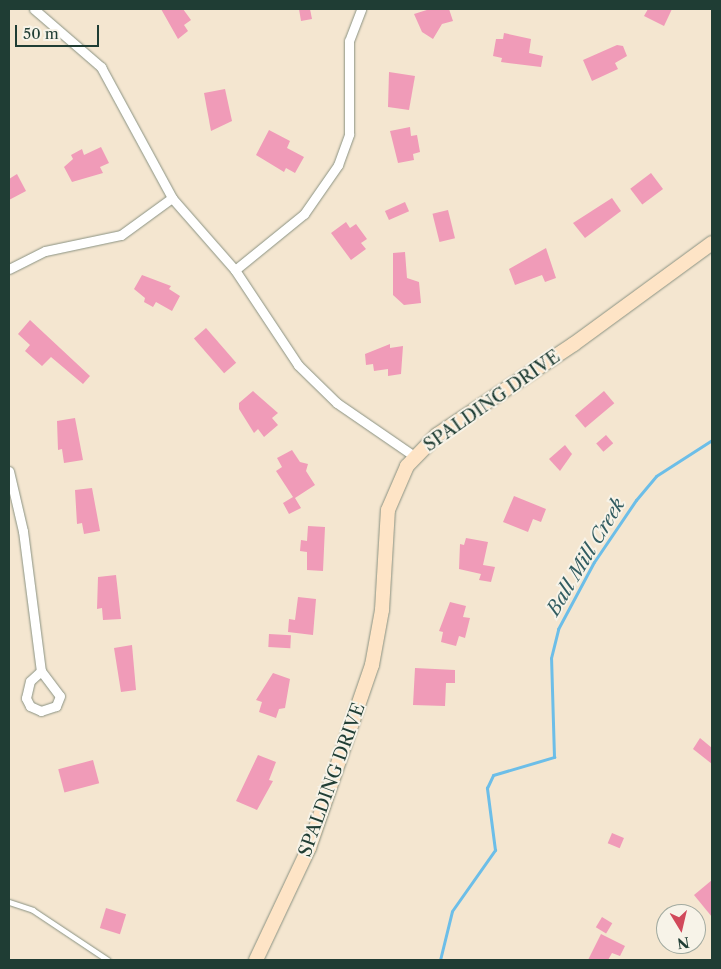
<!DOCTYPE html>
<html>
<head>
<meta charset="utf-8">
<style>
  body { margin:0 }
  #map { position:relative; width:721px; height:969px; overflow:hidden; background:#f4e6d0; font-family:"Libre Caslon Text",serif }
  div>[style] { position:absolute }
  .stream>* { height:3px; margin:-1.5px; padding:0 1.5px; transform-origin:1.5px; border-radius:1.5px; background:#6cbee8 }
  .building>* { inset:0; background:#f09bb8; transform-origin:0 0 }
  .roads { filter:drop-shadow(0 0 1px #8a9282) drop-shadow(0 0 1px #8a9282) }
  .lane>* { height:4.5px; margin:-2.25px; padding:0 2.25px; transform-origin:2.25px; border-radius:2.25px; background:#fff }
  .street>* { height:9px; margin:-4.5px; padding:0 4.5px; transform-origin:4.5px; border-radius:4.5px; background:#fff }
  .secondary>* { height:14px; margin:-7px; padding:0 7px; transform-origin:7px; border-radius:7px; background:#fee4c6 }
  span { translate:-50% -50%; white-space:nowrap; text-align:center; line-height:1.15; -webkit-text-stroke:4px #f7f3e8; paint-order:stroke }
  .street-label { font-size:18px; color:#1f3d34 }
  .water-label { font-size:19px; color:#325d61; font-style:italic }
  .frame { position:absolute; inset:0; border:10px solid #1f3d34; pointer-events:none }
  .north { position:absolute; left:656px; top:904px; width:50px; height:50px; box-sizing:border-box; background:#f7f3e8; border:1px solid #a1aaa0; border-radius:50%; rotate:171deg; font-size:14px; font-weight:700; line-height:20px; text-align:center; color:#1f3d34 }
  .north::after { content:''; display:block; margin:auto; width:18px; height:22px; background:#d1495b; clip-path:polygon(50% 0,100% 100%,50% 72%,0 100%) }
  .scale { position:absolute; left:15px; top:25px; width:84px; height:22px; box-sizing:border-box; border:2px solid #1f3d34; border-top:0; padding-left:6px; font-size:15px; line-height:18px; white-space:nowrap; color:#1f3d34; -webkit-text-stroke:4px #f7f3e8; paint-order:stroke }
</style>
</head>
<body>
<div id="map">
  <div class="stream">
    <i style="left:440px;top:960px;width:50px;rotate:-76.2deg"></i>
    <i style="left:452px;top:911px;width:75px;rotate:-54.8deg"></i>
    <i style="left:495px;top:850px;width:63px;rotate:-97.4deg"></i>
    <i style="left:487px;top:788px;width:14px;rotate:-65deg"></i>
    <i style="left:493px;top:775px;width:64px;rotate:-16.4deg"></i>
    <i style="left:554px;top:757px;width:99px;rotate:-91.7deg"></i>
    <i style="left:551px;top:658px;width:30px;rotate:-76deg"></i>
    <i style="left:558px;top:629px;width:76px;rotate:-61.8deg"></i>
    <i style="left:594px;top:562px;width:75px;rotate:-55.9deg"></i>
    <i style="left:636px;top:500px;width:31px;rotate:-50deg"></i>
    <i style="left:656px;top:476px;width:67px;rotate:-32.7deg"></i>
  </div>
  <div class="building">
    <i style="clip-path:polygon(161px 9px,183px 9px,191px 20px,184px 25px,188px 31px,178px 39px)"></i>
    <i style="clip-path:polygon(299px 9px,310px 9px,312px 19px,301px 21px)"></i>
    <i style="clip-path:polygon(430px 9px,449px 9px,453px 21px,442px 24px,433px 39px,422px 32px,414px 14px)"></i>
    <i style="clip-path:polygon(648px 9px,672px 9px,664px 26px,644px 16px)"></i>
    <i style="clip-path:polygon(504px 33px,531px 39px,529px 53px,543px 56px,541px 67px,501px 62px,502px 58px,493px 56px,496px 39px,503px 39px)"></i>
    <i style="clip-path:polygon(617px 45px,623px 46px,627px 56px,615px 63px,618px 69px,592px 81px,583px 60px)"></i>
    <i style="clip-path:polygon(389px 72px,415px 76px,409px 110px,388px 107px)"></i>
    <i style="clip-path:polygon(225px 89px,232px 121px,211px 131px,204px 93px)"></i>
    <i style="clip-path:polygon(410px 127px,411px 136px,417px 135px,420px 152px,413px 154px,414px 160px,398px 163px,390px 131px)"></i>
    <i style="clip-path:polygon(269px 130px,290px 141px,287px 148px,304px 157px,295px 173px,286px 168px,284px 172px,256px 155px)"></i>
    <i style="clip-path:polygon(101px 147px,109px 163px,100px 167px,103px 173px,72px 182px,64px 167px,73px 159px,71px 155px,82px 149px,84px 155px)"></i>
    <i style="left:651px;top:173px;width:20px;height:26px;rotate:53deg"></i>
    <i style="clip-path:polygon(17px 174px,26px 191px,9px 200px,9px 179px)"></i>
    <i style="clip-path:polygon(612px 198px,621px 211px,585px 238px,573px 223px)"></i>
    <i style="left:405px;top:202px;width:10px;height:22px;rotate:66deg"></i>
    <i style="left:448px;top:210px;width:29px;height:16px;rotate:76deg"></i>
    <i style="clip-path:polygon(346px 222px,350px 228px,356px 224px,367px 239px,361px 243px,366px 249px,351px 260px,331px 233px)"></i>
    <i style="clip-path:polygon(546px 248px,556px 278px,545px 282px,542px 275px,515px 285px,509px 269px)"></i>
    <i style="clip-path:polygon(405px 252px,407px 278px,419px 282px,421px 303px,404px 305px,393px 295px,393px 253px)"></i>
    <i style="clip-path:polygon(142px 275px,171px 286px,169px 289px,180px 296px,172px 311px,156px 302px,153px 307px,144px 302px,145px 298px,134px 289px)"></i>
    <i style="clip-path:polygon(30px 320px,90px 376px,83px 384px,51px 357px,42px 366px,25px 351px,30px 345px,18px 334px)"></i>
    <i style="left:206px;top:328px;width:46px;height:16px;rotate:49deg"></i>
    <i style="clip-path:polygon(390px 344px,390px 348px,403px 346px,401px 374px,388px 376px,388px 369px,374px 371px,373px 364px,366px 365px,365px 354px)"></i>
    <i style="clip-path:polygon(253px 391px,278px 413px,272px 418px,278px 425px,264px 437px,258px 429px,254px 433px,239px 409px,239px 403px)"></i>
    <i style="left:604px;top:391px;width:16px;height:38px;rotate:50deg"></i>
    <i style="clip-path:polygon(75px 418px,83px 460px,64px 463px,62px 449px,58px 450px,57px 421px)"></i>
    <i style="left:606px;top:435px;width:11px;height:13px;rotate:49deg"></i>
    <i style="clip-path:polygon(565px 445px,572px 454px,560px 471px,549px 459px)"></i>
    <i style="clip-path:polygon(292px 450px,300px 462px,308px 464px,306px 471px,315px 485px,295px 498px,301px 508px,289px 514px,283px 503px,293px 497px,276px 471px,282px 467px,277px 458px)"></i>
    <i style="clip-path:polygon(92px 488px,100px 531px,84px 534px,82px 523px,77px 524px,75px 490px)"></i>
    <i style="clip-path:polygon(514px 496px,546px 509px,541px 522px,533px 519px,528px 532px,503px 522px)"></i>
    <i style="clip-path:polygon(308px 526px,325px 527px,323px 571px,307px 570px,307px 552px,300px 551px,301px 540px,307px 541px)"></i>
    <i style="clip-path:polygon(466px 538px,488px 542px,483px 565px,495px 567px,491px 582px,479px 580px,481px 574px,459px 569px,460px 544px,464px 545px)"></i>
    <i style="clip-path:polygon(116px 575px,121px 619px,103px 620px,102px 608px,97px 609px,98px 577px)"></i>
    <i style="clip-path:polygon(298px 597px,316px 599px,313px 635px,288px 632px,289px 619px,295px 620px)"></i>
    <i style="clip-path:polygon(450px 602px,466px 606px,463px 617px,470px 618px,465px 638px,459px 636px,456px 646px,441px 642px,443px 632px,439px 631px)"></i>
    <i style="left:269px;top:634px;width:22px;height:13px;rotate:3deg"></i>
    <i style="clip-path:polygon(132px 645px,136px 690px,121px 692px,114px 648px)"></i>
    <i style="clip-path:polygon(415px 668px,455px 670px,455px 683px,446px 683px,445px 706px,413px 705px)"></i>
    <i style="clip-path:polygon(273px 673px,290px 679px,285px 708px,279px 709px,276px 718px,259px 712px,262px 702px,256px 700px)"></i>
    <i style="clip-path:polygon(700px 738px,712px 748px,712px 764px,693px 749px)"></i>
    <i style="clip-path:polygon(258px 755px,276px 762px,269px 780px,273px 781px,257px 810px,236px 801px)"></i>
    <i style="left:93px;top:760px;width:24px;height:36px;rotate:75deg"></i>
    <i style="left:612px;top:833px;width:13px;height:11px;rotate:23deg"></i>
    <i style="clip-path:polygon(712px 880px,712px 917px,694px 895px)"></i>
    <i style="left:106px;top:908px;width:21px;height:21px;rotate:17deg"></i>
    <i style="left:602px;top:917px;width:12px;height:12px;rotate:31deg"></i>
    <i style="clip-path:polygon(601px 934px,625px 946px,620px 956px,612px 953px,608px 960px,588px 960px)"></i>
  </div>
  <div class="roads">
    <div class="lane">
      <i style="left:9px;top:902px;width:25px;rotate:18deg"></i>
      <i style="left:33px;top:910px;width:90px;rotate:33.7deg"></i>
    </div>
    <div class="street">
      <i style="left:34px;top:9px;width:89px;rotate:40.9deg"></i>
      <i style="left:101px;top:67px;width:149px;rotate:61.5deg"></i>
      <i style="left:172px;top:198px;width:96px;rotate:48.8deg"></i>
      <i style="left:235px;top:270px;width:114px;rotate:56.4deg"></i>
      <i style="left:298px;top:365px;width:54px;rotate:44.3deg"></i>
      <i style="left:337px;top:403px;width:93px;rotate:34.5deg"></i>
      <i style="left:9px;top:269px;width:40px;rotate:-26.6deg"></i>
      <i style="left:45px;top:251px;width:78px;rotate:-11.9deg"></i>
      <i style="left:121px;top:235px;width:63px;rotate:-36deg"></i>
      <i style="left:235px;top:270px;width:89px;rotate:-39.1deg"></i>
      <i style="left:304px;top:214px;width:60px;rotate:-55.2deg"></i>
      <i style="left:338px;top:165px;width:33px;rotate:-70deg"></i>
      <i style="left:349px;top:134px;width:93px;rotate:-90deg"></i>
      <i style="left:349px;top:41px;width:34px;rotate:-69deg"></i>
      <i style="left:9px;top:471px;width:62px;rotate:76.9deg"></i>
      <i style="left:23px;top:531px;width:141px;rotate:82.7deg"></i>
      <i style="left:41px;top:671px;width:31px;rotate:53deg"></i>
      <i style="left:60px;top:696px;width:11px;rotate:112deg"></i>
      <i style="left:56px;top:706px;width:16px;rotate:162deg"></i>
      <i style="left:41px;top:711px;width:12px;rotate:-156deg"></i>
      <i style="left:30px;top:706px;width:9px;rotate:-117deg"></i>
      <i style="left:26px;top:698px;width:17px;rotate:-77deg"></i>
      <i style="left:30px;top:681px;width:15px;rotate:-42deg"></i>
    </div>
    <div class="secondary">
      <i style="left:256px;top:960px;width:124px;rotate:-64.7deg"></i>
      <i style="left:309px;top:848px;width:194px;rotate:-71deg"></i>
      <i style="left:372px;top:665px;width:56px;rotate:-79.7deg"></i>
      <i style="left:382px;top:610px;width:100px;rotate:-86.6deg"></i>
      <i style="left:388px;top:510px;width:48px;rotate:-66.6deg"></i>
      <i style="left:407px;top:466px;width:43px;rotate:-45.9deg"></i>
      <i style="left:437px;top:435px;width:164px;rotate:-33.6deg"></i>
      <i style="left:574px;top:344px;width:171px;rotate:-36.2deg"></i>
    </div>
  </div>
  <div class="street-label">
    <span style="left:492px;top:401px;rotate:-35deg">SPALDING DRIVE</span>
    <span style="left:332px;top:780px;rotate:-70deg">SPALDING DRIVE</span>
  </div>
  <div class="water-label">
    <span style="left:586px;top:557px;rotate:-59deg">Ball Mill Creek</span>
  </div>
  <div class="frame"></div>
  <div class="north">N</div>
  <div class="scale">50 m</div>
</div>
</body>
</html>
